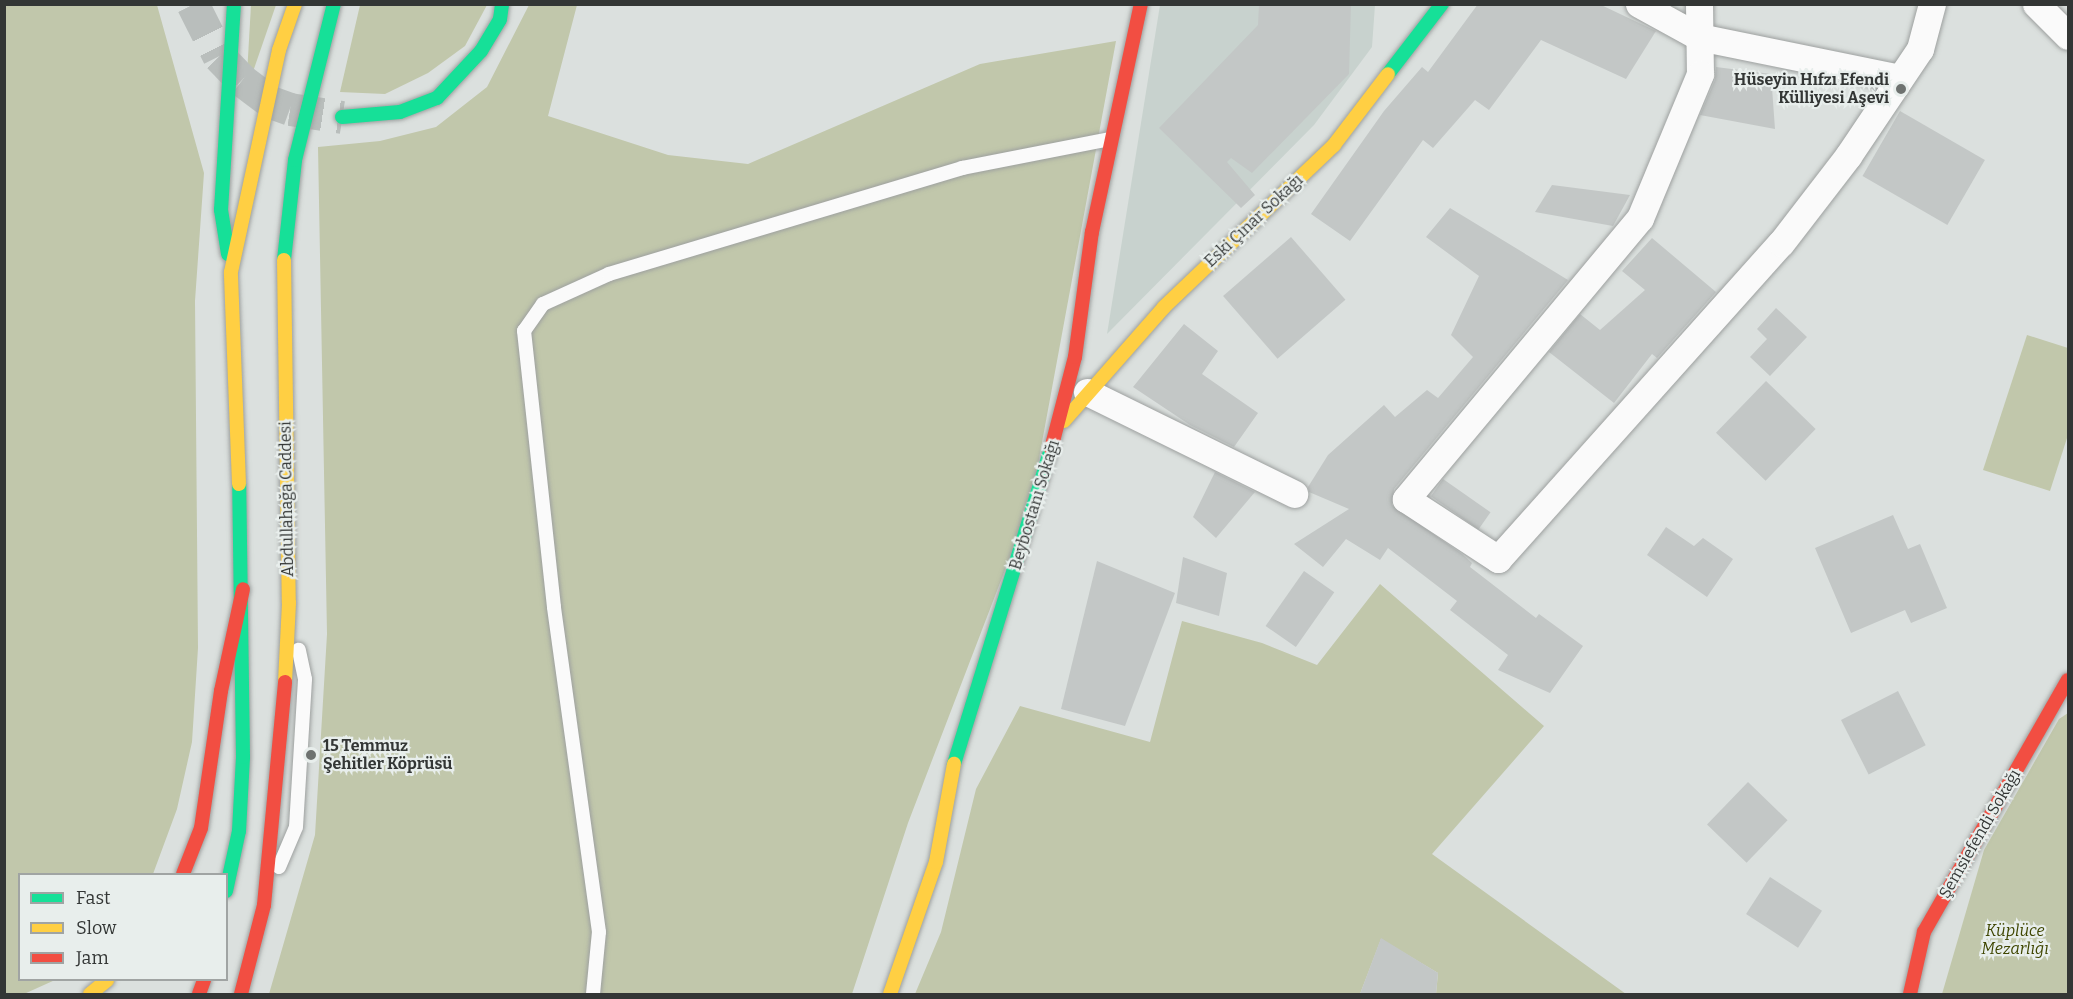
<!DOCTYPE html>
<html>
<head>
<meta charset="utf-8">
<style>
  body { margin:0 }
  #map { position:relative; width:2073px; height:999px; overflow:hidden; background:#dbe0de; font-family:Bitter,serif }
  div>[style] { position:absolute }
  .built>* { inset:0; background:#c8d2ce }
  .green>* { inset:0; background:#c1c7ab }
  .building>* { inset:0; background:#c3c7c6; transform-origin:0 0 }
  .primary-tunnel>* { height:33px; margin-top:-16.5px; transform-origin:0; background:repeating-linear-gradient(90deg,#b9bebc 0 33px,transparent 0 49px) }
  .roads { filter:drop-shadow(0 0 2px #9da09f) drop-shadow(0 0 2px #9da09f) }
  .lane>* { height:14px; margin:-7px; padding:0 7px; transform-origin:7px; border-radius:7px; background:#fafafa }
  .street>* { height:27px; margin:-13.5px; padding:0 13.5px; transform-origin:13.5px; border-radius:13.5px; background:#fafafa }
  .fast>* { height:14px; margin:-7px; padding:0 7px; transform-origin:7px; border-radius:7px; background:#16e098 }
  .slow>* { height:14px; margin:-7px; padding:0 7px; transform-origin:7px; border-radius:7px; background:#ffcf43 }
  .jam>* { height:14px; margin:-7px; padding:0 7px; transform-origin:7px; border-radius:7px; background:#f24e42 }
  .dots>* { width:16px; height:16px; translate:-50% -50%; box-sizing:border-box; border:3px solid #e8eeec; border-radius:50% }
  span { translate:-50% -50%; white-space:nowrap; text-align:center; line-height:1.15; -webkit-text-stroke:4.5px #e8eeec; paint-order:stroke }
  .poi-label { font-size:16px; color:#333635; font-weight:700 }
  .right { translate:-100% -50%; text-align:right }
  .left { translate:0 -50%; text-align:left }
  .street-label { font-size:16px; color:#333635 }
  .park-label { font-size:16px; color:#3f4601; font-style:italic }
  .frame { position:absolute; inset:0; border:6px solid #333635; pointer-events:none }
  .legend { position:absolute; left:18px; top:873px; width:210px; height:108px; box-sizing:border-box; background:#e8eeec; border:2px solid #a0a4a3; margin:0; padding:8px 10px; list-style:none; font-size:18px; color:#333635 }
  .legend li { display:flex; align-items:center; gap:12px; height:30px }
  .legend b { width:30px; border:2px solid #a0a4a3 }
</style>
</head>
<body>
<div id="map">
  <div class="built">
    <i style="clip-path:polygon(1160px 5px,1375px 5px,1372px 47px,1314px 125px,1107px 334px)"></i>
  </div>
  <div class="green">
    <i style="clip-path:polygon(5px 4px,157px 5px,204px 173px,195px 301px,198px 648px,192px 742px,177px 809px,153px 874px,20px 874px,20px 980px,55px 980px,24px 994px,4px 994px)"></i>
    <i style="clip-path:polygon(251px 5px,276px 5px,246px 92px)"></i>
    <i style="clip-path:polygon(360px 5px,487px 5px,465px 46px,428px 73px,385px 94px,340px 92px)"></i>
    <i style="clip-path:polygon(529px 5px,577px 5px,548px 116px,668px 155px,748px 164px,980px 64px,1116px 41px,1031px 502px,908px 823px,852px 994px,269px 994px,315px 835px,327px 634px,318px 147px,380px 141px,436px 127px,487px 87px)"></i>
    <i style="clip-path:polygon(2027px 335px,2068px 348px,2068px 435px,2050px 491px,1983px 470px)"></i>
    <i style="clip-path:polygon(1380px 584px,1544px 726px,1432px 854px,1626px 994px,1436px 994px,1438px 973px,1381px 939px,1360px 994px,915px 994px,941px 932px,976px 789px,1020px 706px,1150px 742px,1182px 621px,1262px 643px,1317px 665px)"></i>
    <i style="clip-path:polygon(2068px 713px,2068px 994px,1942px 994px,1984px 850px,2059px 719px)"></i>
  </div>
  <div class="building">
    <i style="clip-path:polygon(1259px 4px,1351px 4px,1349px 74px,1252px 173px,1231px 158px,1227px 162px,1255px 195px,1241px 208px,1159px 128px,1258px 25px)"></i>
    <i style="clip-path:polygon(1478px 4px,1599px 4px,1656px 31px,1626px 79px,1541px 40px,1489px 110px,1475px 100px,1433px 148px,1423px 140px,1350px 241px,1311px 214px,1384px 111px,1422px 67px,1428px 72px)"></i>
    <i style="clip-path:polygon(1716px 67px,1771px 74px,1775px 129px,1700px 115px,1715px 80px)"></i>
    <i style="left:1900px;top:111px;width:98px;height:75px;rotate:30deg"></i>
    <i style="clip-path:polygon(1552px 185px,1630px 195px,1613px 226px,1535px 212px)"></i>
    <i style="clip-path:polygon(1450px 208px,1568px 280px,1394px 489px,1392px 505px,1462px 554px,1472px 563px,1470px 567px,1536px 618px,1539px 614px,1583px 646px,1550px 693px,1498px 670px,1508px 655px,1450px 610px,1457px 601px,1388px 548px,1380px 560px,1346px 539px,1323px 567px,1294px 544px,1349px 509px,1309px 492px,1308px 487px,1328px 455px,1384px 405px,1395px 417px,1427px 390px,1438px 398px,1473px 357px,1451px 335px,1479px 276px,1426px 237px)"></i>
    <i style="left:1291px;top:237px;width:83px;height:90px;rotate:49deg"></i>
    <i style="clip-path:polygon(1652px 238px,1716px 292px,1657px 358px,1652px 354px,1614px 403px,1549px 352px,1580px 314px,1600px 330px,1645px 290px,1622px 271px)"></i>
    <i style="clip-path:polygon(1776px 308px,1807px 337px,1770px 376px,1750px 357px,1767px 339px,1757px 329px)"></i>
    <i style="clip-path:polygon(1184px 324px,1218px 351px,1202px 374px,1258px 413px,1234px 447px,1190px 425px,1133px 387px)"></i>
    <i style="left:1766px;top:381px;width:69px;height:72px;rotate:44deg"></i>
    <i style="clip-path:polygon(1215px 472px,1255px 492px,1216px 538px,1193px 517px)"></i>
    <i style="left:1443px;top:479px;width:58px;height:21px;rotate:35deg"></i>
    <i style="clip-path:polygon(1893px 515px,1908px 549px,1920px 544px,1947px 608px,1911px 623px,1905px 610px,1851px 633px,1815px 548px)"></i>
    <i style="clip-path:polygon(1666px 527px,1694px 546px,1703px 538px,1733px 559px,1707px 597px,1647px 555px)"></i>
    <i style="clip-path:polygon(1183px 557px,1227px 573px,1219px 616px,1176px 603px)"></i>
    <i style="clip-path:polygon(1097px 561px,1175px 593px,1125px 726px,1061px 709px)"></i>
    <i style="left:1304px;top:571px;width:37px;height:67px;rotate:35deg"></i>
    <i style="left:1898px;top:691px;width:61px;height:64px;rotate:63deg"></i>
    <i style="left:1748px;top:782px;width:55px;height:59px;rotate:44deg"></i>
    <i style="left:1770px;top:877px;width:62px;height:44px;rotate:33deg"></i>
    <i style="clip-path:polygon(1381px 938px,1438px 973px,1436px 994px,1360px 994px)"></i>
  </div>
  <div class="primary-tunnel">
    <i style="left:193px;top:4px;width:58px;rotate:63.4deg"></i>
    <i style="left:219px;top:56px;width:33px;rotate:46deg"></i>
    <i style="left:242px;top:80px;width:36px;rotate:37deg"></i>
    <i style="left:271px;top:102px;width:20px;rotate:20deg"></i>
    <i style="left:290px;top:109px;width:53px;rotate:8.7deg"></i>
  </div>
  <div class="roads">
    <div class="lane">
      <i style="left:279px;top:867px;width:43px;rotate:-67deg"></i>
      <i style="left:296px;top:827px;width:148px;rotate:-86.5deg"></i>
      <i style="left:305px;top:679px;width:30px;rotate:-102deg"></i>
      <i style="left:593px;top:994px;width:62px;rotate:-84.5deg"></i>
      <i style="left:599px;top:932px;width:328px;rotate:-97.9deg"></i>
      <i style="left:554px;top:607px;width:278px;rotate:-96.2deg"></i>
      <i style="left:524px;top:331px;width:33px;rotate:-55deg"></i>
      <i style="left:543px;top:304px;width:72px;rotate:-24.4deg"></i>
      <i style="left:609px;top:274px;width:369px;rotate:-16.7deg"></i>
      <i style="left:962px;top:168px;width:151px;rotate:-11.1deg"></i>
    </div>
    <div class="street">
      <i style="left:1639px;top:4px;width:68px;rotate:28.8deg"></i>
      <i style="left:1699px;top:37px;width:205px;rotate:11.5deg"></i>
      <i style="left:1699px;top:4px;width:70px;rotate:89.2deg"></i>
      <i style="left:1700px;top:74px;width:156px;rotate:112.6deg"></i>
      <i style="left:1640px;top:218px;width:366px;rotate:129.8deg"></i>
      <i style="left:1406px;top:499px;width:110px;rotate:33.1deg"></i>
      <i style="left:1498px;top:559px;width:424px;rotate:-48.2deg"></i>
      <i style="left:1781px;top:243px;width:110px;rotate:-52.4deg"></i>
      <i style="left:1848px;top:156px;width:129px;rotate:-56.1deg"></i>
      <i style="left:1920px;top:49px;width:47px;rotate:-75.1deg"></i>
      <i style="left:2036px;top:4px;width:45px;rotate:45deg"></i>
      <i style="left:1087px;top:392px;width:231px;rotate:26.2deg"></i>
    </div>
    <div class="fast">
      <i style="left:1388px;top:74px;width:88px;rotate:-52.4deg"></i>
      <i style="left:342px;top:117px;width:58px;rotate:-4.9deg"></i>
      <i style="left:400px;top:112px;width:40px;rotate:-21deg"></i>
      <i style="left:437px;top:98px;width:64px;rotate:-46.9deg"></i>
      <i style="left:481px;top:51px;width:37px;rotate:-59deg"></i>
      <i style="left:500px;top:19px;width:15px;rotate:-82deg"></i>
      <i style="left:228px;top:254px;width:45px;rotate:-99deg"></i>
      <i style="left:221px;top:210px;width:206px;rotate:-86.4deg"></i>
      <i style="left:284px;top:260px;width:101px;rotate:-83.7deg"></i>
      <i style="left:295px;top:160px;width:161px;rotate:-76deg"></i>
      <i style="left:954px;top:764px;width:330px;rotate:-72.9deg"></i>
      <i style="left:226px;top:891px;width:61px;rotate:-77.8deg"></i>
      <i style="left:239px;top:831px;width:74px;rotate:-86.9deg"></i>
      <i style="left:243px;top:757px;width:273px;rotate:-90.8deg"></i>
    </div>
    <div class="slow">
      <i style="left:284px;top:260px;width:343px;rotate:89.2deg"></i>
      <i style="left:289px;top:603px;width:79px;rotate:92.9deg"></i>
      <i style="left:1064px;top:421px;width:152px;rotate:-48.7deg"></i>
      <i style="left:1164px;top:307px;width:235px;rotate:-43.6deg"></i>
      <i style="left:1334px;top:145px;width:89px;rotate:-52.7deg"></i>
      <i style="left:239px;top:484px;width:212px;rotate:-92.2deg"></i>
      <i style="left:231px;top:272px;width:227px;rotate:-77.8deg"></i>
      <i style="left:279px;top:50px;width:49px;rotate:-70.8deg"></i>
      <i style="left:90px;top:994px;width:22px;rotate:-39deg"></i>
      <i style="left:890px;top:994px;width:140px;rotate:-70.8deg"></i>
      <i style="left:936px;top:862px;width:100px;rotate:-79.6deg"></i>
    </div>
    <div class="jam">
      <i style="left:1051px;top:449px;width:95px;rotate:-75.4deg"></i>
      <i style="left:1075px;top:357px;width:126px;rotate:-82.3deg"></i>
      <i style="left:1092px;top:232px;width:233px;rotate:-77.9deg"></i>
      <i style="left:183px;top:874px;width:49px;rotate:-68.6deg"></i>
      <i style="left:201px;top:828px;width:138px;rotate:-81.7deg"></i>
      <i style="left:221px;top:691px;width:104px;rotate:-77.8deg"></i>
      <i style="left:199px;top:994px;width:15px;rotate:-70deg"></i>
      <i style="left:241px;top:994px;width:92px;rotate:-75.5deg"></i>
      <i style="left:264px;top:905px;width:224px;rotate:-84.6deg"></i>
      <i style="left:1910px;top:994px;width:64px;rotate:-77.3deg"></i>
      <i style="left:1924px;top:932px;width:290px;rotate:-60.3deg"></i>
    </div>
  </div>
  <div class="dots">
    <i style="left:1901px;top:89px;background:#6e7270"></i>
    <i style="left:311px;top:755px;background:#6e7270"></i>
  </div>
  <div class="poi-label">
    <span class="right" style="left:1889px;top:89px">Hüseyin Hıfzı Efendi<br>Külliyesi Aşevi</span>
    <span class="left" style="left:323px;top:755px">15 Temmuz<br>Şehitler Köprüsü</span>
  </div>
  <div class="street-label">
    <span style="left:1254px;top:221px;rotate:-43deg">Eski Çınar Sokağı</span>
    <span style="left:287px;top:499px;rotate:-91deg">Abdullahağa Caddesi</span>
    <span style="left:1035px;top:505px;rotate:-73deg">Beybostanı Sokağı</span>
    <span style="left:1980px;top:834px;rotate:-60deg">Şemsiefendi Sokağı</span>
  </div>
  <div class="park-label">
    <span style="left:2015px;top:940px">Küplüce<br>Mezarlığı</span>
  </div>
  <div class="frame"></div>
  <ul class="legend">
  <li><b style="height:8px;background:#16e098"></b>Fast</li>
  <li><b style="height:8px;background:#ffcf43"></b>Slow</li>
  <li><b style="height:8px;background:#f24e42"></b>Jam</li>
  </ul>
</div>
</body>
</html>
